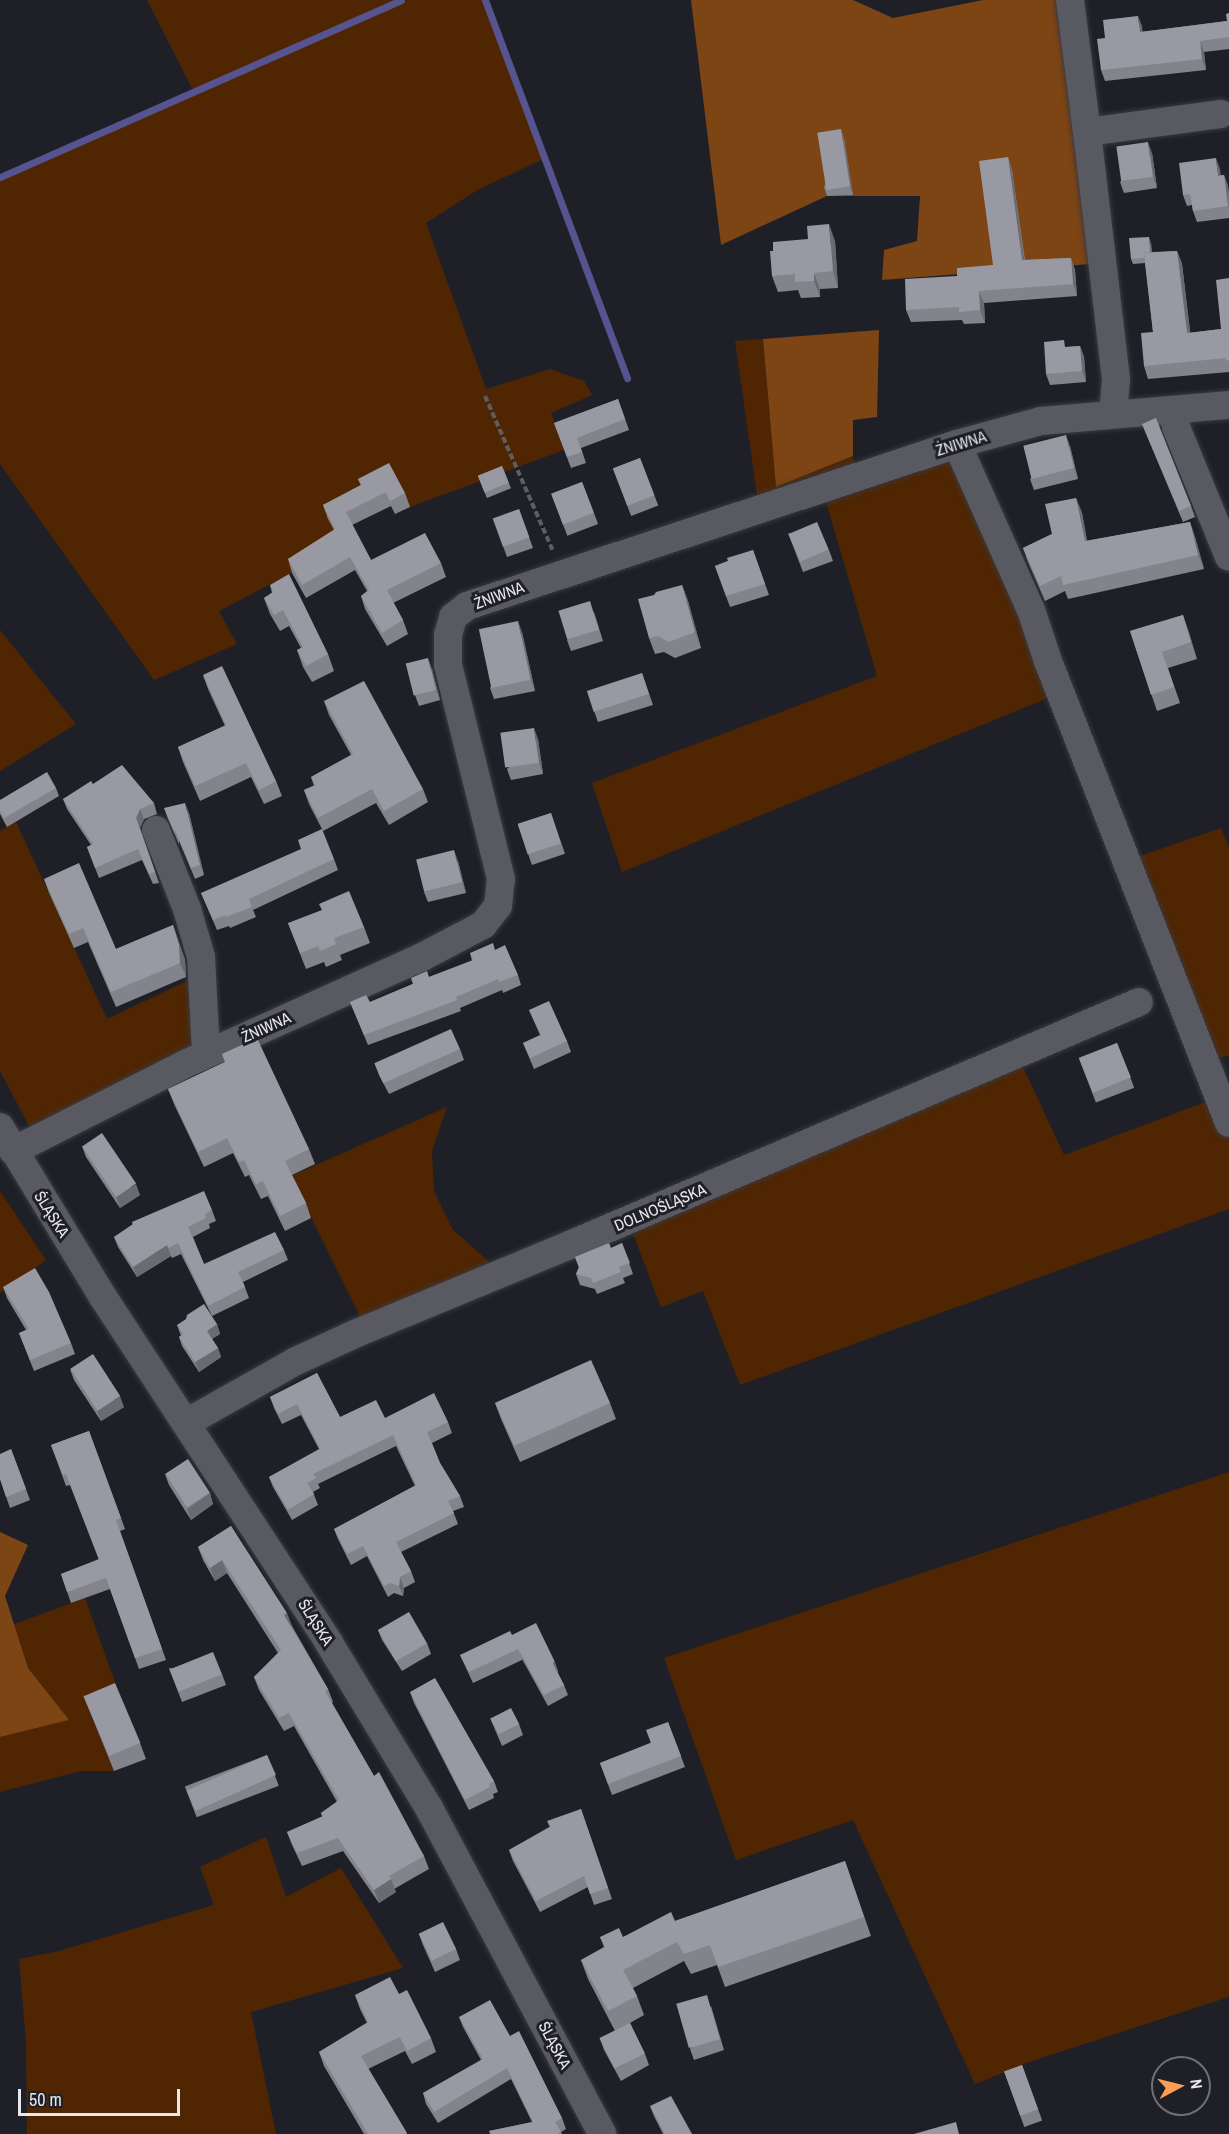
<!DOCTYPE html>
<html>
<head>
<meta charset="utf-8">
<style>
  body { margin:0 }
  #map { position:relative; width:1229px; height:2134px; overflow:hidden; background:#1f2027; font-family:"Archivo Narrow",sans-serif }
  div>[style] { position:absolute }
  .green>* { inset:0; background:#502602 }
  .forest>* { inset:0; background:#7d4414 }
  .stream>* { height:7px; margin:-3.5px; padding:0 3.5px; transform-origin:3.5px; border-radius:3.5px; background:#555491 }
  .path>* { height:4px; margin-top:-2px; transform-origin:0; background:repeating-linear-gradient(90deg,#5d5e64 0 6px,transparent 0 9px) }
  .roads { filter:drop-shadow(0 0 2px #3a3a40) drop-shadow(0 0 2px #3a3a40) }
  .minor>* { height:28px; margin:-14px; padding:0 14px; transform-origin:14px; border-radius:14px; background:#595962 }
  .wall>* { inset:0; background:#83848b; transform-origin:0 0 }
  .shaded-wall>* { inset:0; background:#6a6b71; transform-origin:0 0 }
  .building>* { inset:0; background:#9899a2; transform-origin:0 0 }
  span { translate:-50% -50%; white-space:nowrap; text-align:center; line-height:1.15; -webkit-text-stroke:6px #1f2027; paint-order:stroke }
  .street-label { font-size:16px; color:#e7e7ec }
  .north { position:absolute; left:1151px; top:2056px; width:60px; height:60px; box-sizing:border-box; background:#1f2027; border:2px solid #6f7076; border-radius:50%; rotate:83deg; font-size:16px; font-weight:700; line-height:24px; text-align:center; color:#e7e7ec }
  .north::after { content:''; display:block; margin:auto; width:21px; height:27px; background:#fd9d54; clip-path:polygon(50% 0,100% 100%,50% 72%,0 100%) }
  .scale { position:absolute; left:18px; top:2089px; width:162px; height:27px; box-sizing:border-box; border:3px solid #e7e7ec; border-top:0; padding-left:8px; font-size:18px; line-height:21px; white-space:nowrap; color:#e7e7ec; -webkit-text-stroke:4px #1f2027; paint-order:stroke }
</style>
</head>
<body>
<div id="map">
  <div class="green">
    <i style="clip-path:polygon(147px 0,485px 0,546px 158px,479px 189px,426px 223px,486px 389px,550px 369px,584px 381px,592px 395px,551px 413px,564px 450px,410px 507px,394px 476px,364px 494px,340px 542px,292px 573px,219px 611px,237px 644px,154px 680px,0 464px,0 177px,193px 90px)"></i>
    <i style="clip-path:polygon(763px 339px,776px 487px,853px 456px,853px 477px,957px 444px,1060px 693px,622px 872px,592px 783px,877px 676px,822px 488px,759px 509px,735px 341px)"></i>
    <i style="clip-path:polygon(0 630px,76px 724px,0 771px)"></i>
    <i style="clip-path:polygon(16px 822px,107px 1019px,202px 974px,206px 1054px,36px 1139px,0 1071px,0 831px)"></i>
    <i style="clip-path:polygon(1221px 828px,1229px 848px,1229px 1055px,1205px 1063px,1126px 861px)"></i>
    <i style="clip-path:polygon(1022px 1065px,1064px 1155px,1219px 1097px,1229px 1123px,1229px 1209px,740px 1385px,703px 1291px,661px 1307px,629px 1223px)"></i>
    <i style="clip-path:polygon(447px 1107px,432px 1151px,434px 1191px,453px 1230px,502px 1273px,366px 1329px,291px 1176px)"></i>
    <i style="clip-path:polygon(0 1191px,46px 1260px,0 1293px)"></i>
    <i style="clip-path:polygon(1229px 1472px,1229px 1997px,1029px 2062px,975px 2084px,853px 1820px,736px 1860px,664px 1658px)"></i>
    <i style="clip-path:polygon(85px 1598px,121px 1699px,89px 1711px,114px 1771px,81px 1771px,0 1792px,0 1737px,68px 1720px,28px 1668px,12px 1625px)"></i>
    <i style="clip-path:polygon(266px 1837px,286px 1897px,341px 1868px,403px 1968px,251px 2012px,276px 2134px,27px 2134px,26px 2042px,19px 1959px,59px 1951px,214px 1905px,200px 1867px)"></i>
  </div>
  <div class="forest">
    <i style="clip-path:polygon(691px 0,853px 0,893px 18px,983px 0,1061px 0,1090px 264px,882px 280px,884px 250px,917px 241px,920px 196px,827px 196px,721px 245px)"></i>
    <i style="clip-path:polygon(879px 330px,877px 417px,853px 420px,853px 456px,776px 487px,763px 339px)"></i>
    <i style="clip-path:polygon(0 1532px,28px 1545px,5px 1596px,28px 1668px,69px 1720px,0 1737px)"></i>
  </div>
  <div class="stream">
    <i style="left:485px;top:0;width:404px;rotate:69.4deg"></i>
    <i style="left:0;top:177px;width:438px;rotate:-23.8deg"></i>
  </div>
  <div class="path">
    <i style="left:485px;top:396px;width:171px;rotate:66.3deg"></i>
  </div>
  <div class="roads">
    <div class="minor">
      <i style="left:1070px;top:0;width:133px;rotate:82.7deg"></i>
      <i style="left:1173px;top:410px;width:17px;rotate:80deg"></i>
      <i style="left:1176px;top:427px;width:140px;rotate:67.8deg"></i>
      <i style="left:1113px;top:414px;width:35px;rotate:-85deg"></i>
      <i style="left:1116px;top:379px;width:249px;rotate:-96.7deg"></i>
      <i style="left:1087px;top:132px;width:135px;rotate:-7.7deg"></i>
      <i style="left:957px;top:444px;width:182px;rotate:66deg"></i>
      <i style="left:1031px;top:610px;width:54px;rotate:71.6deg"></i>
      <i style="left:1048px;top:661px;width:496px;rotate:68.6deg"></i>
      <i style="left:156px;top:830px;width:85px;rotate:68.6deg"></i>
      <i style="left:187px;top:909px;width:50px;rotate:73.7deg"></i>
      <i style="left:201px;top:957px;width:97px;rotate:87deg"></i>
      <i style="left:0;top:1127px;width:199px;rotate:58.8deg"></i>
      <i style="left:103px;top:1297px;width:413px;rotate:56.8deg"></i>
      <i style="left:329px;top:1643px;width:193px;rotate:58.8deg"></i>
      <i style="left:429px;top:1808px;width:369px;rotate:62deg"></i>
      <i style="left:13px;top:1151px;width:193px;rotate:-26.8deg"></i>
      <i style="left:185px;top:1064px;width:260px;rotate:-24.3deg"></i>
      <i style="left:422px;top:957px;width:69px;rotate:-27.7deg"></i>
      <i style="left:483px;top:925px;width:24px;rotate:-52deg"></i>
      <i style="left:498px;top:906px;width:27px;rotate:-84deg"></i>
      <i style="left:501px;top:879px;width:220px;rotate:-103.9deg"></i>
      <i style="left:448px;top:665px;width:30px;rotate:-90deg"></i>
      <i style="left:448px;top:635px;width:19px;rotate:-74deg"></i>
      <i style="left:453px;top:617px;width:18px;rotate:-38deg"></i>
      <i style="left:467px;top:606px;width:516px;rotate:-18.29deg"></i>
      <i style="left:957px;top:444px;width:87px;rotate:-15.3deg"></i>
      <i style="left:1041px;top:421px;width:189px;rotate:-4.9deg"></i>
      <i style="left:186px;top:1423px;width:126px;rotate:-29.4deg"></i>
      <i style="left:296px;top:1361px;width:67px;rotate:-24.7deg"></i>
      <i style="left:357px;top:1333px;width:235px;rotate:-22.5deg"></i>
      <i style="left:574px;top:1243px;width:614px;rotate:-23.1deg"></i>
    </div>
  </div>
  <div class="wall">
    <i style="clip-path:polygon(1229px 13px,1229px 49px,1204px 52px,1206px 70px,1105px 81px,1101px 70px,1105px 38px,1142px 26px,1142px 32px,1227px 21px)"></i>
    <i style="clip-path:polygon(844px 138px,853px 195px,827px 196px,824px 187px)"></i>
    <i style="clip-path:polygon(1152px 153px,1157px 188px,1124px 193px,1120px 182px)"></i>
    <i style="clip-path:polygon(1008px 157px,1012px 170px,1025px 260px,1071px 258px,1075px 270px,1077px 296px,984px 303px,985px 323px,964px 324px,962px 320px,911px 322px,906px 310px,957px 276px,993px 265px)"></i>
    <i style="clip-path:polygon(1220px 169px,1220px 175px,1224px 175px,1228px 186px,1229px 194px,1229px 218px,1197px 222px,1193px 211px,1192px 205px,1187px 206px,1183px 195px)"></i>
    <i style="clip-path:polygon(835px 241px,838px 288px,820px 289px,820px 297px,801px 298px,798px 290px,778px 292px,772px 276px)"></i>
    <i style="clip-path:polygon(1151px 243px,1152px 252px,1177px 251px,1182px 264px,1190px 333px,1221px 329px,1229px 278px,1229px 372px,1148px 379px,1144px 366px,1153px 332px,1145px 263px,1133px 264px,1131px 259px)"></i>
    <i style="clip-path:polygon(1080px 346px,1084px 357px,1086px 382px,1050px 385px,1046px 374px,1067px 347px)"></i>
    <i style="clip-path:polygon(618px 399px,629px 430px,581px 448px,586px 463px,571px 468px,554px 423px)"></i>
    <i style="clip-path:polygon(1142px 424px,1191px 506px,1195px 517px,1183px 522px)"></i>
    <i style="clip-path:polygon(1070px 446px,1078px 479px,1034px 490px,1030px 479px)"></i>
    <i style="left:640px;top:458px;width:51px;height:29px;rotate:69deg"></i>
    <i style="left:502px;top:466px;width:24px;height:26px;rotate:68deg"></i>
    <i style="clip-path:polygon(358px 479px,405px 493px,410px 507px,395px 514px,391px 506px,352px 525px,371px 560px,441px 563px,446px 577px,393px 603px,403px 620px,408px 634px,387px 646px,365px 609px,361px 596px,367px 591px,355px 570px,306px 598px,292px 573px,288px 559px,334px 530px,328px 519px,323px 505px,361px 485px)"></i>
    <i style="left:582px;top:482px;width:45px;height:33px;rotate:69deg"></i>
    <i style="clip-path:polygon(1076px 498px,1082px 513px,1087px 541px,1190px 522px,1195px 537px,1204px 569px,1068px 599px,1065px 591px,1045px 601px,1028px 562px,1023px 548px,1052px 534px)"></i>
    <i style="clip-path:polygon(519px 509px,533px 548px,507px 557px,503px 546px)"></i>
    <i style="clip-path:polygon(788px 533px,829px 550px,833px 561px,803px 572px)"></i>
    <i style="clip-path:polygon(753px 550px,769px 595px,730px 607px,715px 566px,728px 561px)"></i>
    <i style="clip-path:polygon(270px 585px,328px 654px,334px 671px,312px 682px,303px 667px,297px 650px,301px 648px,289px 626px,280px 631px,270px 614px,264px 598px,272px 593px)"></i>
    <i style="clip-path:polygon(682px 585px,688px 601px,701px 648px,675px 658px,664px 652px,655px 654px,649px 638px)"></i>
    <i style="clip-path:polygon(594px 612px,603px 641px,571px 651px,567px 640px)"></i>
    <i style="clip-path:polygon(1183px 615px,1197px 659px,1168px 668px,1180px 703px,1157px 711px,1130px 631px)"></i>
    <i style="clip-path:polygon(522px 632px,535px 691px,494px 699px,490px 688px)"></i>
    <i style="clip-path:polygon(432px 669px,440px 700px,419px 706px,415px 695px)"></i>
    <i style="clip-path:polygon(642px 673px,653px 705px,598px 722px,594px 711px)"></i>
    <i style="clip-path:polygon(203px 675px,276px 781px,282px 796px,264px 804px,251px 777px,200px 801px,183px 762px,178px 747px,225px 726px,208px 689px)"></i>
    <i style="clip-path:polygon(324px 701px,423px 789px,428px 802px,389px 825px,376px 803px,323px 831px,309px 804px,304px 790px,314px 786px,311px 777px,351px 755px,329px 715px)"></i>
    <i style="clip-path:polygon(538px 739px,543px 774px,511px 780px,507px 769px)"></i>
    <i style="clip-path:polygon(93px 784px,154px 803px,157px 814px,144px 819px,140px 828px,159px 883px,153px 884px,142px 860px,99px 878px,87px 847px,91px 845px,67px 809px,63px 799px)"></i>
    <i style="clip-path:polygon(56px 788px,59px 796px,7px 827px,0 814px,0 800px)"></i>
    <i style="clip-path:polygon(164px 808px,189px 813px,204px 875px,195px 879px,179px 841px,179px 844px,168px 819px)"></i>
    <i style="left:551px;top:813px;width:43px;height:35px;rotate:71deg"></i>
    <i style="clip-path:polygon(334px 859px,338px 870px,253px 910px,256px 917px,230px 928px,229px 926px,217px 930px,201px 893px)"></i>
    <i style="clip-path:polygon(458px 861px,466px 893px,428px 902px,424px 892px)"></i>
    <i style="clip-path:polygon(44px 879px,116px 949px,173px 925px,185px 960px,186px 977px,116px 1007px,88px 942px,74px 948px,49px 893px)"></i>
    <i style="clip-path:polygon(288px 923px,364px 927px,370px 943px,340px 955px,342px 960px,326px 967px,324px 962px,306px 969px)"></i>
    <i style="clip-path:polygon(495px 950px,518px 975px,521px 985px,503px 993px,502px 990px,460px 1008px,461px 1011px,368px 1045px,350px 1002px,370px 1002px,429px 977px,472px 961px,470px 953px)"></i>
    <i style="clip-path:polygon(529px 1010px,567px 1041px,571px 1052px,534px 1069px,523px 1043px,540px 1035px)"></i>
    <i style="left:1117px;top:1043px;width:48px;height:41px;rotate:69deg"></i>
    <i style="clip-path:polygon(460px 1049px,464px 1060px,389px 1094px,379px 1075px,375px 1064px)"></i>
    <i style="clip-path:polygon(222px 1054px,309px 1149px,315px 1164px,292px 1175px,306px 1203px,311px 1218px,285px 1231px,268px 1196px,261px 1199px,249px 1175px,245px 1177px,233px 1153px,204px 1167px,174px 1104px,168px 1089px,225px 1062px)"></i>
    <i style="clip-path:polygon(82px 1146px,140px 1195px,120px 1208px,86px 1157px)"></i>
    <i style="clip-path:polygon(212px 1210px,216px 1221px,209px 1224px,210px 1228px,193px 1237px,204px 1264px,284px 1250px,288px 1260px,243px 1282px,249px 1298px,212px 1316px,181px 1254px,172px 1258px,171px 1256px,137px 1277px,118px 1247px,114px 1237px,133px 1225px,132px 1222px)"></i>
    <i style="clip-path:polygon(622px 1243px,633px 1274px,623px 1278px,625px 1283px,597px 1294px,595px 1289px,580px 1285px,576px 1274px,579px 1268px,575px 1257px,611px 1248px)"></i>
    <i style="clip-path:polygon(3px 1287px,71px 1343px,75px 1354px,34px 1371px,19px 1333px,26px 1330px,7px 1298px)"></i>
    <i style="clip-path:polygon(217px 1324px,220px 1334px,212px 1339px,218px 1348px,221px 1357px,199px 1372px,182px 1346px,179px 1337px,181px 1336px,177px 1325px)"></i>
    <i style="clip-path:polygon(70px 1369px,124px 1407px,101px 1421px,74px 1380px)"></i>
    <i style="clip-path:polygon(317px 1373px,340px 1417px,385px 1418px,448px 1422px,452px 1433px,432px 1443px,440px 1463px,460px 1496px,464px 1507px,453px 1511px,458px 1524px,401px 1552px,411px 1571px,415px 1582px,404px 1588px,403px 1596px,394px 1593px,388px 1597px,367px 1556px,351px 1565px,338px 1539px,334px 1529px,415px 1486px,396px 1446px,318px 1484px,320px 1488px,313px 1492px,318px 1505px,292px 1520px,273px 1487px,269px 1477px,319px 1449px,301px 1415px,282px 1424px,274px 1408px,270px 1397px)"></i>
    <i style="clip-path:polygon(495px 1403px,610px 1403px,616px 1419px,520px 1462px,501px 1419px)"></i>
    <i style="clip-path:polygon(89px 1431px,125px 1529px,120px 1531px,166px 1660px,139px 1669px,110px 1589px,71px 1603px,61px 1574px,99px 1560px,70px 1485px,66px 1486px,51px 1445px)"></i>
    <i style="clip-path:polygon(11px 1449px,30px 1500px,10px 1508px,0 1479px)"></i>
    <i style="clip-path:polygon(165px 1474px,210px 1493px,213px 1504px,191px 1520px,169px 1485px)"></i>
    <i style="clip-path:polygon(231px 1526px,292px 1626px,328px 1689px,333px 1702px,332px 1703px,374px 1776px,424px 1856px,429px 1869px,394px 1889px,396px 1892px,379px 1903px,343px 1851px,302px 1866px,292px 1845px,287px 1832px,322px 1817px,321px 1813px,337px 1802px,294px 1726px,284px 1731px,259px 1690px,254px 1677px,278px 1653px,227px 1573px,215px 1581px,203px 1560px,198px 1547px)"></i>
    <i style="clip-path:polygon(378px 1630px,427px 1643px,431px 1654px,402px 1671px,382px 1640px)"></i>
    <i style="clip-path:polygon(512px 1635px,554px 1660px,558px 1671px,558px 1673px,564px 1685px,568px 1695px,548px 1706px,522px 1659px,522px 1660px,473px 1683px,460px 1655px)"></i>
    <i style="clip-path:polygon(169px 1668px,222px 1674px,226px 1685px,182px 1702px)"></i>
    <i style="clip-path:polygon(410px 1692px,494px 1781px,498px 1792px,493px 1794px,494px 1798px,469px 1810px,414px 1703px)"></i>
    <i style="clip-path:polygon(83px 1695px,140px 1743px,146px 1759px,114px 1771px)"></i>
    <i style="clip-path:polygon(490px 1718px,519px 1724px,523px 1735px,502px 1746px)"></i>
    <i style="clip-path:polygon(668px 1722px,685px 1767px,612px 1795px,600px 1763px,650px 1743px)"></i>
    <i style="left:267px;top:1755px;width:33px;height:88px;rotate:69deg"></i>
    <i style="clip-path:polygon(581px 1809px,612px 1899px,594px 1905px,588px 1887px,540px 1912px,513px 1861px,509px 1850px)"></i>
    <i style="clip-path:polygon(845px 1861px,871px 1936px,725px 1987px,717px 1965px,691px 1974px,684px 1961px,633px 1988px,637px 1996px,644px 2015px,630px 2023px,645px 2054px,649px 2065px,621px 2081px,604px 2050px,600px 2039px,615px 2031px,588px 1979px,581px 1960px,604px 1947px,600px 1937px,623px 1937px,675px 1921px)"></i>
    <i style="clip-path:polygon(419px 1934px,456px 1949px,460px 1960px,435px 1972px,423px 1945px)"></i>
    <i style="clip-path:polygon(399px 1994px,431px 2038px,436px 2052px,412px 2064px,405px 2051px,368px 2069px,407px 2134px,364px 2134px,324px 2066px,319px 2052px,367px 2023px,360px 2009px,355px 1995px)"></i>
    <i style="clip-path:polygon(711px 2006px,724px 2050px,694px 2060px,690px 2049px)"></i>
    <i style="clip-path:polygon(459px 2017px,510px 2036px,562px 2118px,566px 2129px,561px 2132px,562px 2134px,490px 2134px,489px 2131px,532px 2122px,511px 2079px,438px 2123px,426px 2104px,423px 2093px,481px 2060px,463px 2027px)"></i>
    <i style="left:1022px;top:2065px;width:59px;height:19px;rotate:70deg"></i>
    <i style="clip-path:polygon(650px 2106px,692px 2134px,663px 2134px,654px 2116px)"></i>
  </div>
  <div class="shaded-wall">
    <i style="clip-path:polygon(1138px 16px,1142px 26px,1144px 43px,1140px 32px)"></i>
    <i style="clip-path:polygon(1200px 41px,1204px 52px,1206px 70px,1202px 59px)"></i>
    <i style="clip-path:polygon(841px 129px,844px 138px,853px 195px,850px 186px)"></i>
    <i style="clip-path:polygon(1148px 142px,1152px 153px,1157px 188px,1153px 177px)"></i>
    <i style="clip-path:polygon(1008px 157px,1012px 170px,1026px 273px,1022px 260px)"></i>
    <i style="clip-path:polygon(1216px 158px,1220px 169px,1222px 187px,1218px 176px)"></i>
    <i style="clip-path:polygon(1224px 175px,1228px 186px,1229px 209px,1228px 206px)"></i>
    <i style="clip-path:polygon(829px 224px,835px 241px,838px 288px,833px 271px)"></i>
    <i style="clip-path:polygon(1149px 237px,1151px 243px,1152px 263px,1150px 257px)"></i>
    <i style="clip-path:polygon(1177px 251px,1182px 264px,1192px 346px,1187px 333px)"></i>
    <i style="clip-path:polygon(1071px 258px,1075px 270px,1077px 296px,1073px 284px)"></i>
    <i style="clip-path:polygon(814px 273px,820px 289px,820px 297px,814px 281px)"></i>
    <i style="clip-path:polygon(979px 291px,984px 303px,985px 323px,980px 310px)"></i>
    <i style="clip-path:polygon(1080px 346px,1084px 357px,1086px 382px,1082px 371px)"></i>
    <i style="clip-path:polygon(1066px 435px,1070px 446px,1078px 479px,1074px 468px)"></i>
    <i style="clip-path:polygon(1076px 498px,1082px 513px,1090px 556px,1085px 541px)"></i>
    <i style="clip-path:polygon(1190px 522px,1195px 537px,1204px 569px,1198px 555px)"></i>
    <i style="clip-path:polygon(682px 585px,688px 601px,701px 648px,695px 632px)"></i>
    <i style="clip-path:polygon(1183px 615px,1189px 632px,1197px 659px,1191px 642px)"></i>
    <i style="clip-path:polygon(518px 621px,522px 632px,535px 691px,531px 680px)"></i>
    <i style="clip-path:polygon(428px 658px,432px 669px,440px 700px,436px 690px)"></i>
    <i style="clip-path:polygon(534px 728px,538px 739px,543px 774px,539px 763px)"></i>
    <i style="clip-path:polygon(185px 803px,189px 813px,204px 875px,200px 865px)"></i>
    <i style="clip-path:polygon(140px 809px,144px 819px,140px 828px,159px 883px,136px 818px)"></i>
    <i style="clip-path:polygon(454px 850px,458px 861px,466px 893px,462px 882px)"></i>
    <i style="clip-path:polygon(173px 925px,185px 960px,186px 977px,180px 963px)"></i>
    <i style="clip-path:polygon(136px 1184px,140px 1195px,120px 1208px,116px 1197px)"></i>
    <i style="clip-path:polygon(167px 1245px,171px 1256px,137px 1277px,133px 1267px)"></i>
    <i style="clip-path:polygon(217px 1324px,220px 1334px,210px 1340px,207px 1331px)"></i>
    <i style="clip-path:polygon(218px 1348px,221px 1357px,199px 1372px,195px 1362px)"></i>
    <i style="clip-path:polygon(120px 1396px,124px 1407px,101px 1421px,97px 1411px)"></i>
    <i style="clip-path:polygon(210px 1493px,213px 1504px,191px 1520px,187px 1509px)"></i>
    <i style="clip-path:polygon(222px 1560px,227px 1573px,215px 1581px,210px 1568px)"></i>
    <i style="clip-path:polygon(400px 1577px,404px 1588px,403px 1596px,399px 1586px)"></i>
    <i style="left:287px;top:1613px;width:14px;height:4px;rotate:69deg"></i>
    <i style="clip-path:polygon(554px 1660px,558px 1671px,557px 1675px,553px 1664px)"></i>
    <i style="clip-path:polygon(391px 1879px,396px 1892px,379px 1903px,374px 1890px)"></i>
  </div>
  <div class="building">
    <i style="clip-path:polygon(1229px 13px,1229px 37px,1200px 41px,1202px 59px,1101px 70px,1097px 39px,1105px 38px,1103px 20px,1138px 16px,1140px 32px,1227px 21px,1226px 14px)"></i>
    <i style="left:841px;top:129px;width:58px;height:24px;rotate:81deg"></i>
    <i style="left:1148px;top:142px;width:35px;height:32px;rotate:82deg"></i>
    <i style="clip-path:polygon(1008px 157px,1022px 260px,1071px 258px,1073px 284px,979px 291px,980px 310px,959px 312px,959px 307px,906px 310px,905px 279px,957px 276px,957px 268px,993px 265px,979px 161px)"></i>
    <i style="clip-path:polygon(1216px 158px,1218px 176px,1224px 175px,1228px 206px,1193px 211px,1190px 194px,1183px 195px,1179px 163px)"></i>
    <i style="clip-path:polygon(829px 224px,833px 271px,814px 273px,814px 281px,795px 282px,795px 274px,772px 276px,770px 251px,773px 251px,773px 242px,808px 239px,807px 226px)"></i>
    <i style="clip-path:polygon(1149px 237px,1150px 252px,1144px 253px,1144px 258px,1131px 259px,1129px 238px)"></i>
    <i style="clip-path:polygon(1177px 251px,1187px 333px,1221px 329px,1216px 280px,1229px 278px,1229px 360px,1226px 361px,1226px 358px,1144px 366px,1141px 333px,1153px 332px,1144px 253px)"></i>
    <i style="clip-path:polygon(1064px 340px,1065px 347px,1080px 346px,1082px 371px,1046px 374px,1044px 342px)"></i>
    <i style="clip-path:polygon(618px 399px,625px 419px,577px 438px,582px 452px,567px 457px,554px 423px)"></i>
    <i style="clip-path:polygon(1156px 418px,1191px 506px,1179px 511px,1142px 424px)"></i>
    <i style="left:1066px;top:435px;width:34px;height:44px;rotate:76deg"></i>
    <i style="left:640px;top:458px;width:40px;height:29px;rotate:69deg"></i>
    <i style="clip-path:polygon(389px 463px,405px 493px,390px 501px,386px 492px,346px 512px,371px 560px,425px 533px,441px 563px,387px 590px,403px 620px,382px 633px,361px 596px,369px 590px,350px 557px,302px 585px,288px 559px,335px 529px,323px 505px,361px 485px,358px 479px)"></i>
    <i style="left:502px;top:466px;width:18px;height:26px;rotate:68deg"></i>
    <i style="left:582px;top:482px;width:33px;height:33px;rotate:69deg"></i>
    <i style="clip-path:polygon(1076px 498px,1085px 541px,1190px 522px,1198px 555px,1063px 585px,1061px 576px,1040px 586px,1023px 548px,1052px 534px,1045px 504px)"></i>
    <i style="left:519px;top:509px;width:30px;height:28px;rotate:70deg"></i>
    <i style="left:817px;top:522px;width:30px;height:31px;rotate:67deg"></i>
    <i style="clip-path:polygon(753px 550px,765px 584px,726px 596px,715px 566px,728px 561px,727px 558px)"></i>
    <i style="clip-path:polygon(289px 574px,328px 654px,306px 666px,297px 650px,303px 647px,283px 610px,274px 615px,264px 598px,273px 592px,270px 585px)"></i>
    <i style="clip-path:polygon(682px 585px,695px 632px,669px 642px,658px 636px,649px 638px,638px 599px,654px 595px,656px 592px)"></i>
    <i style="left:590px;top:601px;width:30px;height:33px;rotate:73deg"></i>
    <i style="clip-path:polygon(1183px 615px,1191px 642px,1162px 652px,1174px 687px,1151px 695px,1130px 631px)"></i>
    <i style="left:518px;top:621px;width:60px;height:40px;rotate:78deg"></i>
    <i style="left:428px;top:658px;width:33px;height:23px;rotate:76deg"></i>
    <i style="clip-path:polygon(222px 666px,276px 781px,259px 790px,246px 763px,195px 786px,178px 747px,226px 725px,203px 675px)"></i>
    <i style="left:642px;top:673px;width:22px;height:58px;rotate:72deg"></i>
    <i style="clip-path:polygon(364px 681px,423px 789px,384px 811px,372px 789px,318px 818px,304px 790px,315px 785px,311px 777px,353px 754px,324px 701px)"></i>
    <i style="left:534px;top:728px;width:35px;height:34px;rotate:82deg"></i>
    <i style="clip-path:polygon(122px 765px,154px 803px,140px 809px,136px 818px,155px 872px,149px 874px,138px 849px,95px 868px,87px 847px,93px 844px,63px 799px,91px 781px,93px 784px)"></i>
    <i style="clip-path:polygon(47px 772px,56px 788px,4px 818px,0 811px,0 800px)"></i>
    <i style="clip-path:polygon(185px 803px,200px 865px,191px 868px,175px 830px,175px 833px,164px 808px)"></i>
    <i style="left:551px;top:813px;width:32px;height:35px;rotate:72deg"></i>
    <i style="clip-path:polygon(322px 829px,334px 859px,249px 899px,252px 907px,226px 917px,225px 915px,213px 920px,201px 893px,301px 849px,298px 840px)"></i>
    <i style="left:454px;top:850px;width:33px;height:39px;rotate:76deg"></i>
    <i style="clip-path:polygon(79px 863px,116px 949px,173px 925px,179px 945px,180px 963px,111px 992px,83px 928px,69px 934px,44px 879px)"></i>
    <i style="clip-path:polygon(349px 891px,364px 927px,334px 938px,336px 944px,320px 951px,318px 946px,300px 953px,288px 923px,322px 910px,319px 904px)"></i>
    <i style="clip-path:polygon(493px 943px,495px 950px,505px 945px,518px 975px,499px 982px,498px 979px,456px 997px,457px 1000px,364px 1035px,350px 1002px,366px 995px,370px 1002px,413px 984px,411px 978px,427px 971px,429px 977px,473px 960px,470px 953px)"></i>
    <i style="clip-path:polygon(549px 1001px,567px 1041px,530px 1058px,523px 1043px,541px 1035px,529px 1010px)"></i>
    <i style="left:451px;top:1029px;width:22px;height:84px;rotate:66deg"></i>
    <i style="clip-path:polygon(257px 1038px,309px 1149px,285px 1161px,306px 1203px,280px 1216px,263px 1181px,256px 1184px,244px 1160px,239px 1162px,227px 1138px,198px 1152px,168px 1089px,225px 1062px,222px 1054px)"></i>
    <i style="left:1117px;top:1043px;width:37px;height:41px;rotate:68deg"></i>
    <i style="left:102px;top:1133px;width:61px;height:24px;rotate:56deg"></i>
    <i style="clip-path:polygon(204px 1191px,212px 1210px,205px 1214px,206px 1218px,188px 1227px,204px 1264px,275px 1232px,284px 1250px,238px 1272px,245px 1287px,208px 1306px,178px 1243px,168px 1248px,167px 1245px,133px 1267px,114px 1237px,133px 1224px,132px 1222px)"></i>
    <i style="clip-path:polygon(609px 1243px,611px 1248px,622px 1243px,630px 1263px,619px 1267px,621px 1272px,593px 1283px,591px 1278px,576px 1274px,579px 1267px,575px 1257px)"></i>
    <i style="clip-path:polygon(35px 1268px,49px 1292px,71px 1343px,30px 1360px,19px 1333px,29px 1329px,3px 1287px)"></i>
    <i style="clip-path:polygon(204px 1304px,217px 1324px,207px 1331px,218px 1348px,195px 1362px,179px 1337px,183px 1334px,177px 1325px,186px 1319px,187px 1315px)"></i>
    <i style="left:93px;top:1354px;width:50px;height:27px;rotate:57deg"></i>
    <i style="left:591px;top:1360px;width:47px;height:105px;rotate:66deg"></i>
    <i style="clip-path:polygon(317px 1373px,340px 1417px,376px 1400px,385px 1418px,434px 1393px,448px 1422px,427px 1432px,440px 1463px,460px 1496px,448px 1501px,454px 1513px,396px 1542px,411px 1571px,400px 1577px,399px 1586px,390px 1583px,384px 1586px,363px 1546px,347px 1554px,334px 1529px,416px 1485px,393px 1435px,313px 1474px,316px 1478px,307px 1483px,314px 1494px,288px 1510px,269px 1477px,320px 1449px,297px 1404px,278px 1414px,270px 1397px)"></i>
    <i style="clip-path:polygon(89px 1431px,121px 1518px,116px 1520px,162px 1649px,135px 1658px,106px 1578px,67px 1592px,61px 1574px,99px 1559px,66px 1474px,63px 1475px,51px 1445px)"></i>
    <i style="clip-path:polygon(11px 1449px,26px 1489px,6px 1497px,0 1479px,0 1454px)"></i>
    <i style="left:188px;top:1459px;width:40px;height:27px;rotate:57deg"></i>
    <i style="clip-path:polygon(231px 1526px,287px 1613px,284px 1615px,328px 1689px,325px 1691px,374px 1776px,379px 1772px,424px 1856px,389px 1876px,391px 1879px,374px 1890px,338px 1838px,297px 1853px,287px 1832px,323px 1816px,321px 1813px,339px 1800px,289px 1713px,279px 1718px,254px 1677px,281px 1650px,222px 1560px,210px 1568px,198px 1547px)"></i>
    <i style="left:409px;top:1612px;width:36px;height:36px;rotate:60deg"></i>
    <i style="clip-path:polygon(536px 1623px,554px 1660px,553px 1664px,564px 1685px,544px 1695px,517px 1647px,518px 1649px,469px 1672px,460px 1655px,510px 1631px,512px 1635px)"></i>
    <i style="left:213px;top:1652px;width:24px;height:47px;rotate:68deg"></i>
    <i style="clip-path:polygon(435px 1678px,494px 1781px,489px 1784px,490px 1787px,465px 1800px,410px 1692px)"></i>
    <i style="left:115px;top:1683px;width:65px;height:34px;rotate:67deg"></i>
    <i style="left:511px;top:1708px;width:18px;height:23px;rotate:63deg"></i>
    <i style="clip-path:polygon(668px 1722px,681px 1756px,608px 1784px,600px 1763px,651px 1743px,646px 1730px)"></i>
    <i style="left:267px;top:1755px;width:22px;height:88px;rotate:66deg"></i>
    <i style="clip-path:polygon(581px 1809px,608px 1888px,590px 1894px,584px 1876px,536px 1901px,509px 1850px,550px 1827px,547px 1821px)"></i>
    <i style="clip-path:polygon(845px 1861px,864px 1917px,718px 1967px,710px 1945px,684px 1954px,677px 1942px,623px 1970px,637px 1996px,608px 2011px,581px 1960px,605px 1947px,600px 1937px,619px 1928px,623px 1937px,671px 1912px,675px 1921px)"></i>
    <i style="left:443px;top:1922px;width:30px;height:27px;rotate:64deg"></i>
    <i style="clip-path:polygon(390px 1977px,399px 1994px,407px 1990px,431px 2038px,407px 2051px,400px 2037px,361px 2056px,407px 2133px,404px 2134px,368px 2134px,319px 2052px,368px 2022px,355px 1995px)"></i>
    <i style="left:707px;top:1995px;width:46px;height:32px;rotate:74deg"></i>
    <i style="clip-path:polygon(490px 2000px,510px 2036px,519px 2031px,562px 2118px,555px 2122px,561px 2132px,557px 2134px,491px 2134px,489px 2131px,533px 2122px,507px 2068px,434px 2112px,423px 2093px,483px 2059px,459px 2017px)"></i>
    <i style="left:630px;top:2023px;width:34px;height:34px;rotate:64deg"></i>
    <i style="left:1022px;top:2065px;width:47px;height:19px;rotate:70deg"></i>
    <i style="clip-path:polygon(671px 2096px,692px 2134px,665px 2134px,650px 2106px)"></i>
    <i style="clip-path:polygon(956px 2122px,959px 2134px,914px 2134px)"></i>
  </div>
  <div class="street-label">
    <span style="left:961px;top:443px;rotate:-17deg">ŻNIWNA</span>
    <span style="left:499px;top:595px;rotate:-20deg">ŻNIWNA</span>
    <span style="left:266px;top:1027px;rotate:-24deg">ŻNIWNA</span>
    <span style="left:660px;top:1207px;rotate:-23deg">DOLNOŚLĄSKA</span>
    <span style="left:52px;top:1214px;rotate:58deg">ŚLĄSKA</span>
    <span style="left:316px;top:1622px;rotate:58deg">ŚLĄSKA</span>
    <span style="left:555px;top:2045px;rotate:62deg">ŚLĄSKA</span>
  </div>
  <div class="north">N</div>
  <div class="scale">50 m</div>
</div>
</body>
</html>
